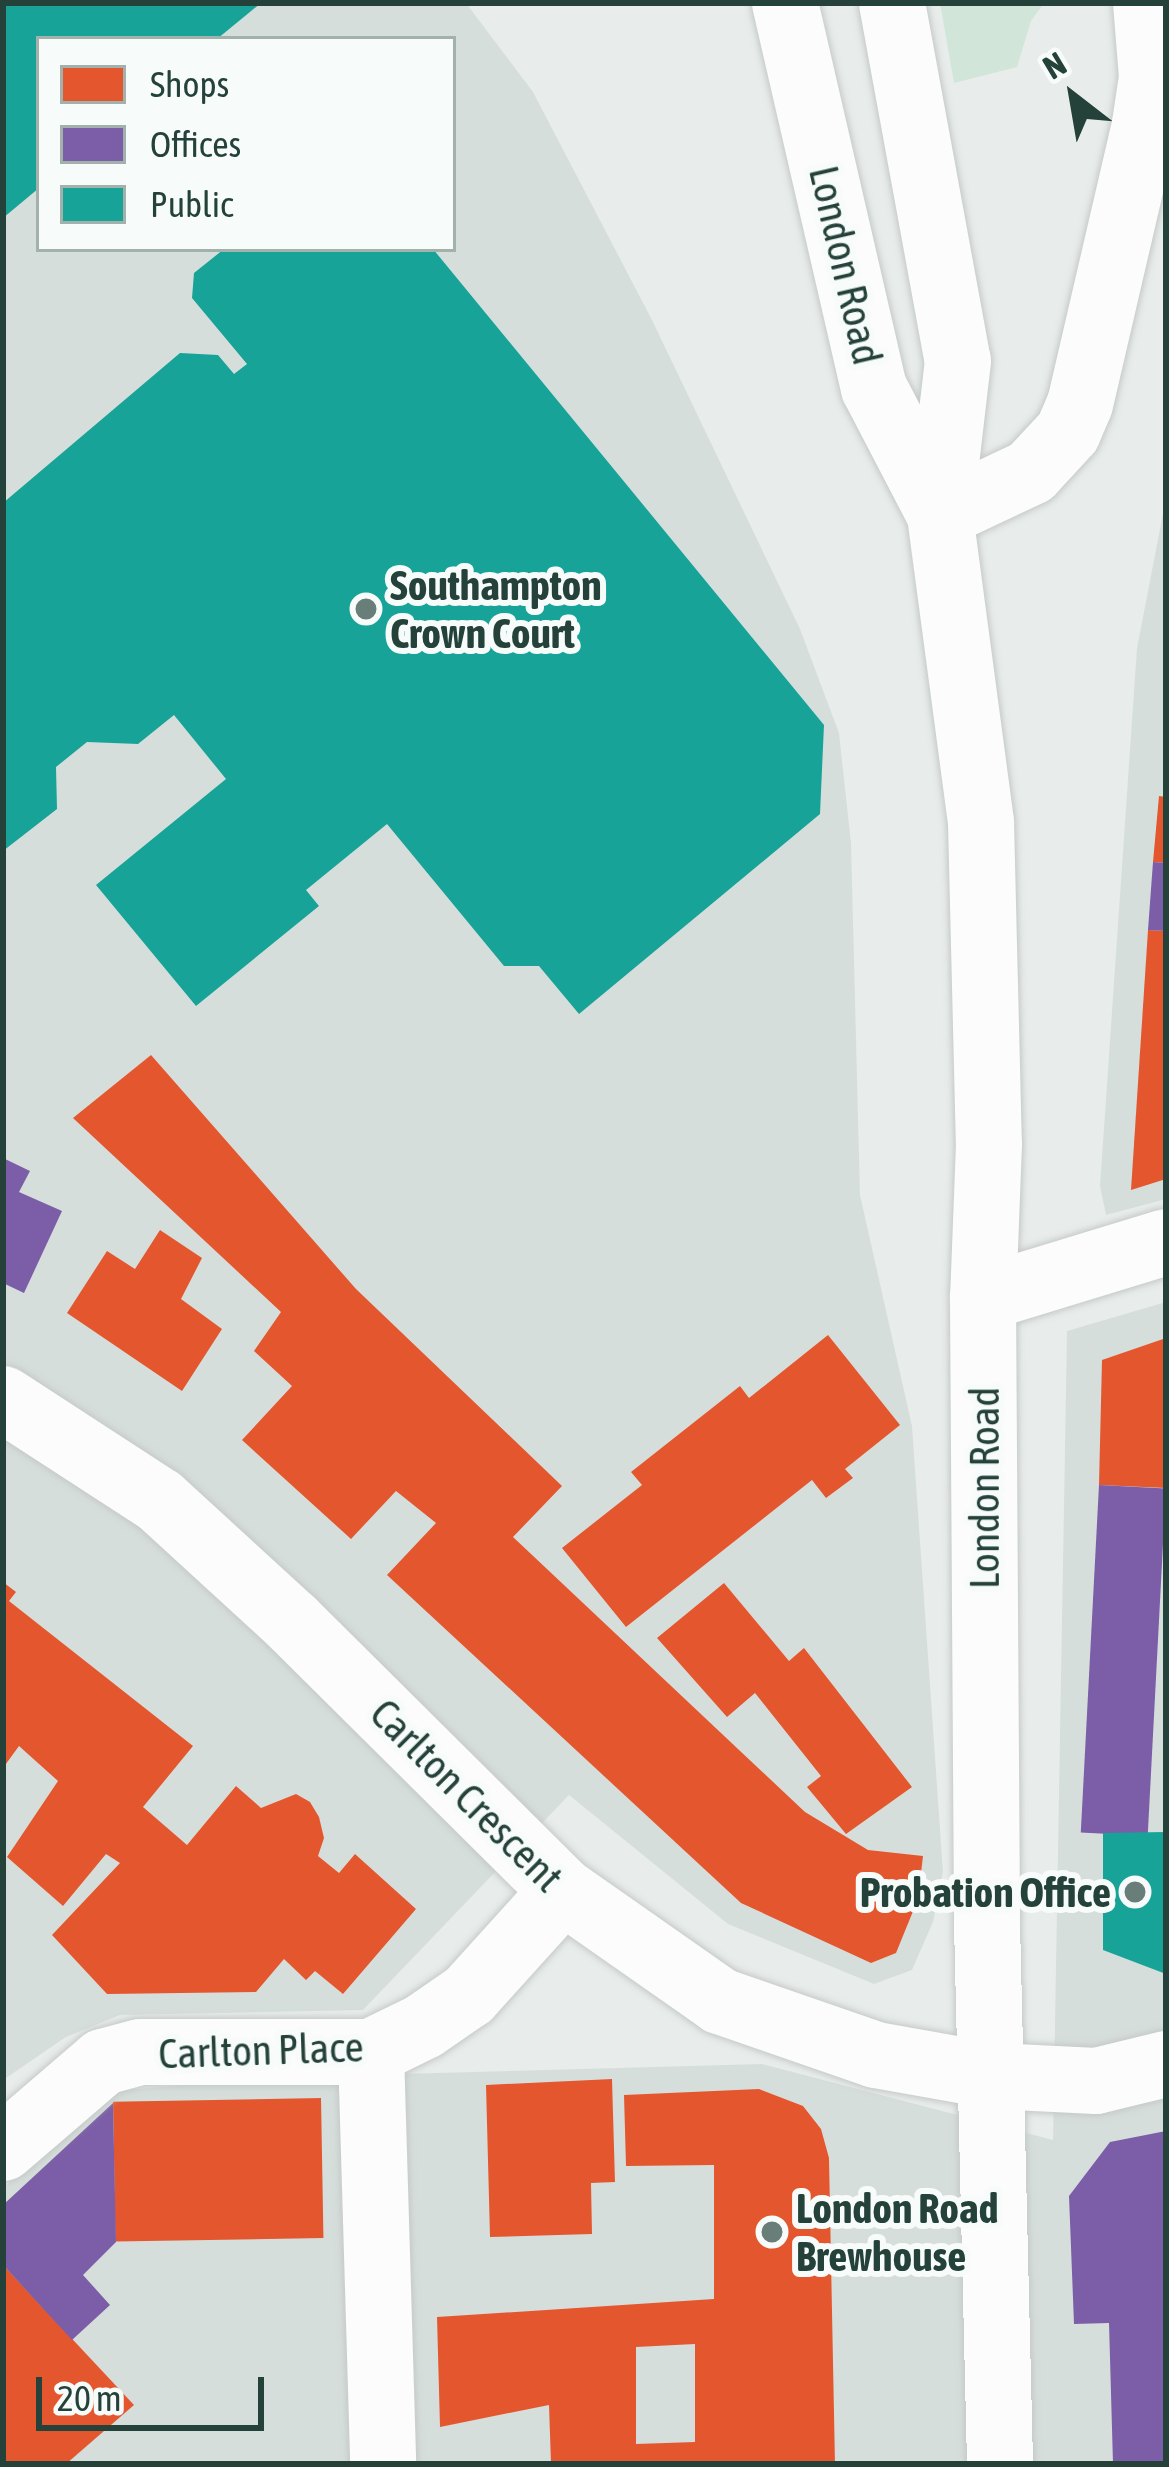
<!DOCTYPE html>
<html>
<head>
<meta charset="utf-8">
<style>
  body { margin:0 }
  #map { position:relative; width:1169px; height:2467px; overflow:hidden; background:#e8edeb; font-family:"Asap Condensed",sans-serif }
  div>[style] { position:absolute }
  .built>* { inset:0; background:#d6dedb }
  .green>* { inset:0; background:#d1e6d8 }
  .shops>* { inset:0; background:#e4572e; transform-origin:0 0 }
  .offices>* { inset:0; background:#7b5ea7; transform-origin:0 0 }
  .public>* { inset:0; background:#17a398 }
  .roads { filter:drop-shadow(0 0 3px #c5cac8) drop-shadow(0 0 3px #c5cac8) }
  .minor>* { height:66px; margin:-33px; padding:0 33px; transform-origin:33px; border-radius:33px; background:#fcfcfc }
  .tertiary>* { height:66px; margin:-33px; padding:0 33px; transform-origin:33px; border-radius:33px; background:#fcfcfc }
  .dots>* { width:33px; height:33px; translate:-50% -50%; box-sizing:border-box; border:6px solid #f7fbf9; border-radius:50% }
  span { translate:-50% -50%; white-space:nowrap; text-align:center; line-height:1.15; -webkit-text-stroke:12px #f7fbf9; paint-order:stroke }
  .street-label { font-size:42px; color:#24423a }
  .poi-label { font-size:42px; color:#24423a; font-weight:700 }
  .left { translate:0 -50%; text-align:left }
  .right { translate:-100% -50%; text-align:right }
  .frame { position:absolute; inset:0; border:6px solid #24423a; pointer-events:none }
  .legend { position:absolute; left:36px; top:36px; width:420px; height:216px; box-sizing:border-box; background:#f7fbf9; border:3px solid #a3b1ad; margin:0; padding:15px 21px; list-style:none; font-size:36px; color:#24423a }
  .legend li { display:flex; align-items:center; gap:24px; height:60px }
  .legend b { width:60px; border:3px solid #a3b1ad }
  .north { position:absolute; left:1013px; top:36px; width:120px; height:120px; -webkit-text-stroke:9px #f7fbf9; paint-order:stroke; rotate:329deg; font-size:33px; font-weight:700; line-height:48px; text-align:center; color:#24423a }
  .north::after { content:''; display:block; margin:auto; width:42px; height:54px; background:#24423a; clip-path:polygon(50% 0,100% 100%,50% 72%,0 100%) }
  .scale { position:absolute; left:36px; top:2377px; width:228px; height:54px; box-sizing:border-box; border:6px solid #24423a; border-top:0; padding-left:15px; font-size:36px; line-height:42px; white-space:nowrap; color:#24423a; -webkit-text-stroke:9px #f7fbf9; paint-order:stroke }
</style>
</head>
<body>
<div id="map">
  <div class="built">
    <i style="clip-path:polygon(evenodd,3px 3px,466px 3px,533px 92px,652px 320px,800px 629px,839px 733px,851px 843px,860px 1195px,912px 1426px,943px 1872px,933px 1922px,912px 1970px,874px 1984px,728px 1924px,569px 1795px,363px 2010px,120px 2015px,66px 2037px,3px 2080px,3px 3px,39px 39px,453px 39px,453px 249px,39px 249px,39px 39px)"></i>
    <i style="clip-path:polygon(1166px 498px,1166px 1199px,1106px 1215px,1100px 1186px,1137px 648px)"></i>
    <i style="clip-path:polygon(1166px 1302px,1166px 2464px,3px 2464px,3px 2188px,111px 2091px,288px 2077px,762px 2064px,1053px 2140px,1067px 1331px)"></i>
  </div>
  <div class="green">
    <i style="clip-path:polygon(940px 3px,1044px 3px,1031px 21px,1017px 67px,954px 83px)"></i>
  </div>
  <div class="shops">
    <i style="clip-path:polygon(1159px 796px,1166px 797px,1166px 863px,1153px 862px)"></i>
    <i style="clip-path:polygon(1148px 930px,1166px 931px,1166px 1179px,1131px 1190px)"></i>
    <i style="clip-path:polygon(151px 1055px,356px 1289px,562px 1486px,513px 1537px,805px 1812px,868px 1850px,923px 1856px,918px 1899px,896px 1953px,871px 1963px,741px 1903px,387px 1575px,436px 1523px,396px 1491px,351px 1539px,242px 1440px,292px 1386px,254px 1351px,281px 1312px,73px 1118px)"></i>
    <i style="clip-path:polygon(160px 1230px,202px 1258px,181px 1299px,222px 1329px,182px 1391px,67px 1313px,107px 1251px,135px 1269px)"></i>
    <i style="clip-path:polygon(828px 1335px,900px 1425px,845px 1469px,853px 1478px,826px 1498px,812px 1480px,626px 1627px,562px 1548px,642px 1485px,631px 1472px,740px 1386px,749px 1398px)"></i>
    <i style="clip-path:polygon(1166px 1338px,1166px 1488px,1099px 1485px,1102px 1360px)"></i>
    <i style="clip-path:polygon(3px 1582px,16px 1592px,9px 1601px,193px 1746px,143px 1807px,187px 1845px,236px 1786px,261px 1808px,296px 1794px,310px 1802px,319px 1817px,324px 1838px,318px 1856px,339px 1873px,355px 1854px,416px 1909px,343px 1994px,315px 1971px,306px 1980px,284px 1959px,256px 1992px,107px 1994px,52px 1935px,120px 1863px,106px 1854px,63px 1906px,7px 1857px,58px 1781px,19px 1746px,3px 1768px)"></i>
    <i style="clip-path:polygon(724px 1583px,789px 1661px,804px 1648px,912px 1787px,846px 1834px,807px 1787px,821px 1776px,755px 1693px,727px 1717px,657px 1638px)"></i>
    <i style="clip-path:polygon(612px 2079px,615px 2182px,591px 2183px,592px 2234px,490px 2237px,486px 2085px)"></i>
    <i style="clip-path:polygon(evenodd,759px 2089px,803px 2106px,821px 2129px,829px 2158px,835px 2464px,551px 2464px,549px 2405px,440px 2427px,437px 2317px,714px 2299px,714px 2165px,626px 2166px,624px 2095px,759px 2089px,695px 2344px,695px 2442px,636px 2444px,636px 2347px,695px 2344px)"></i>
    <i style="left:321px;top:2098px;width:140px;height:208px;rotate:89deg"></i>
    <i style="clip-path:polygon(3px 2265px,134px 2405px,66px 2464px,3px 2464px)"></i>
  </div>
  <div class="offices">
    <i style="clip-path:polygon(1153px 862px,1166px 863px,1166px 931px,1148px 930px)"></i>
    <i style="clip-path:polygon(3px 1158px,30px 1171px,19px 1192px,62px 1211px,24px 1293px,3px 1283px)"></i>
    <i style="left:1099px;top:1485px;width:67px;height:348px;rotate:3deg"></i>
    <i style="clip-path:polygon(113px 2103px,116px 2242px,83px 2275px,110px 2305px,72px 2340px,3px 2265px,3px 2205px)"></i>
    <i style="clip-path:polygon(1166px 2131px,1166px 2464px,1113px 2464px,1109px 2323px,1074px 2324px,1069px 2196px,1110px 2142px)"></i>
  </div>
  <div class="public">
    <i style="clip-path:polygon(3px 3px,261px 3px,217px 39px,39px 39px,39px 188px,3px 218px)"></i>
    <i style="clip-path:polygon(224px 249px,433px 249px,824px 725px,820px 814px,579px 1014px,539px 966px,504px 966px,387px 824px,306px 890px,319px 906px,196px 1006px,96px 885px,226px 779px,174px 715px,138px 744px,87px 742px,56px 767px,57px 809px,3px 851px,3px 503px,180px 353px,218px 355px,234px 374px,247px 364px,192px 298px,194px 273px)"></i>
    <i style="clip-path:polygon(1166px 1832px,1166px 1974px,1103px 1950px,1103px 1833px)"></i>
  </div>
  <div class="roads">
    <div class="minor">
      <i style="left:940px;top:515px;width:101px;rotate:-25.3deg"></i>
      <i style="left:1031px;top:472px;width:54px;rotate:-47.2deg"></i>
      <i style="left:1068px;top:432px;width:30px;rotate:-67deg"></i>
      <i style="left:1080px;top:404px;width:287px;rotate:-76.9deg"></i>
      <i style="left:1145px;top:124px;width:48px;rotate:-81.5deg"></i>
      <i style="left:1152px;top:77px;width:74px;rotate:-94.6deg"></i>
      <i style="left:983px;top:1298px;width:191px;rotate:-17deg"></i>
      <i style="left:3px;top:1399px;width:187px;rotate:33deg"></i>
      <i style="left:160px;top:1501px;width:179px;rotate:42.5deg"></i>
      <i style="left:292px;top:1622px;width:382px;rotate:44.8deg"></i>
      <i style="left:563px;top:1891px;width:192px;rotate:35deg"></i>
      <i style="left:720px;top:2001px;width:165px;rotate:19.1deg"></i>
      <i style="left:876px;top:2055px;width:120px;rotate:10.1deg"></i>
      <i style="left:994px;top:2076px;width:102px;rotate:2.8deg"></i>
      <i style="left:1096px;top:2081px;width:72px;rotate:-13.7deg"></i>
      <i style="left:371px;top:2052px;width:412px;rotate:88.3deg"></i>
      <i style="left:3px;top:2148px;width:132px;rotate:-40.7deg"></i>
      <i style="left:103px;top:2062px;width:38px;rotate:-15deg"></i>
      <i style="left:140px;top:2052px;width:231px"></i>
      <i style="left:371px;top:2052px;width:59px;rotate:-26.1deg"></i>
      <i style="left:424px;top:2026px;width:55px;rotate:-34.6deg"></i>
      <i style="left:469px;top:1995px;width:140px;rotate:-47.9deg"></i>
    </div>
    <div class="tertiary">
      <i style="left:785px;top:3px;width:395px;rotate:77deg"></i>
      <i style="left:874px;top:388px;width:143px;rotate:62.5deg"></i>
      <i style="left:892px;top:3px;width:364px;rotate:79.6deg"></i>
      <i style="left:958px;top:361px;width:155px;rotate:96.7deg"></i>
      <i style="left:940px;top:515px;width:310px;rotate:82.4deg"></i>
      <i style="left:981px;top:822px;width:322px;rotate:88.6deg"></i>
      <i style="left:989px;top:1144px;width:154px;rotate:92.2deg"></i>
      <i style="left:983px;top:1298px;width:625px;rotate:89.63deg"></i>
      <i style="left:987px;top:1923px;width:541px;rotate:88.62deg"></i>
    </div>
  </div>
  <div class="dots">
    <i style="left:366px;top:609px;background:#697e78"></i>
    <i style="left:1135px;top:1892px;background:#697e78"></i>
    <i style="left:772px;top:2232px;background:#697e78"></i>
  </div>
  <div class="street-label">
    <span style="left:846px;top:265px;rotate:77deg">London Road</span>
    <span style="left:984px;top:1488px;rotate:-90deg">London Road</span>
    <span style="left:467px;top:1795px;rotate:45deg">Carlton Crescent</span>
    <span style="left:261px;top:2050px;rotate:-2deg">Carlton Place</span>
  </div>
  <div class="poi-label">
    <span class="left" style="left:390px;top:609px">Southampton<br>Crown Court</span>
    <span class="right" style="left:1111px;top:1892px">Probation Office</span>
    <span class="left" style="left:796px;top:2232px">London Road<br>Brewhouse</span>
  </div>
  <div class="frame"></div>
  <ul class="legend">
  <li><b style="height:33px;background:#e4572e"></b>Shops</li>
  <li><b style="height:33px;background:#7b5ea7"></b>Offices</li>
  <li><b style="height:33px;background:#17a398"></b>Public</li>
  </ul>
  <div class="north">N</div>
  <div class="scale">20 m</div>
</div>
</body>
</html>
